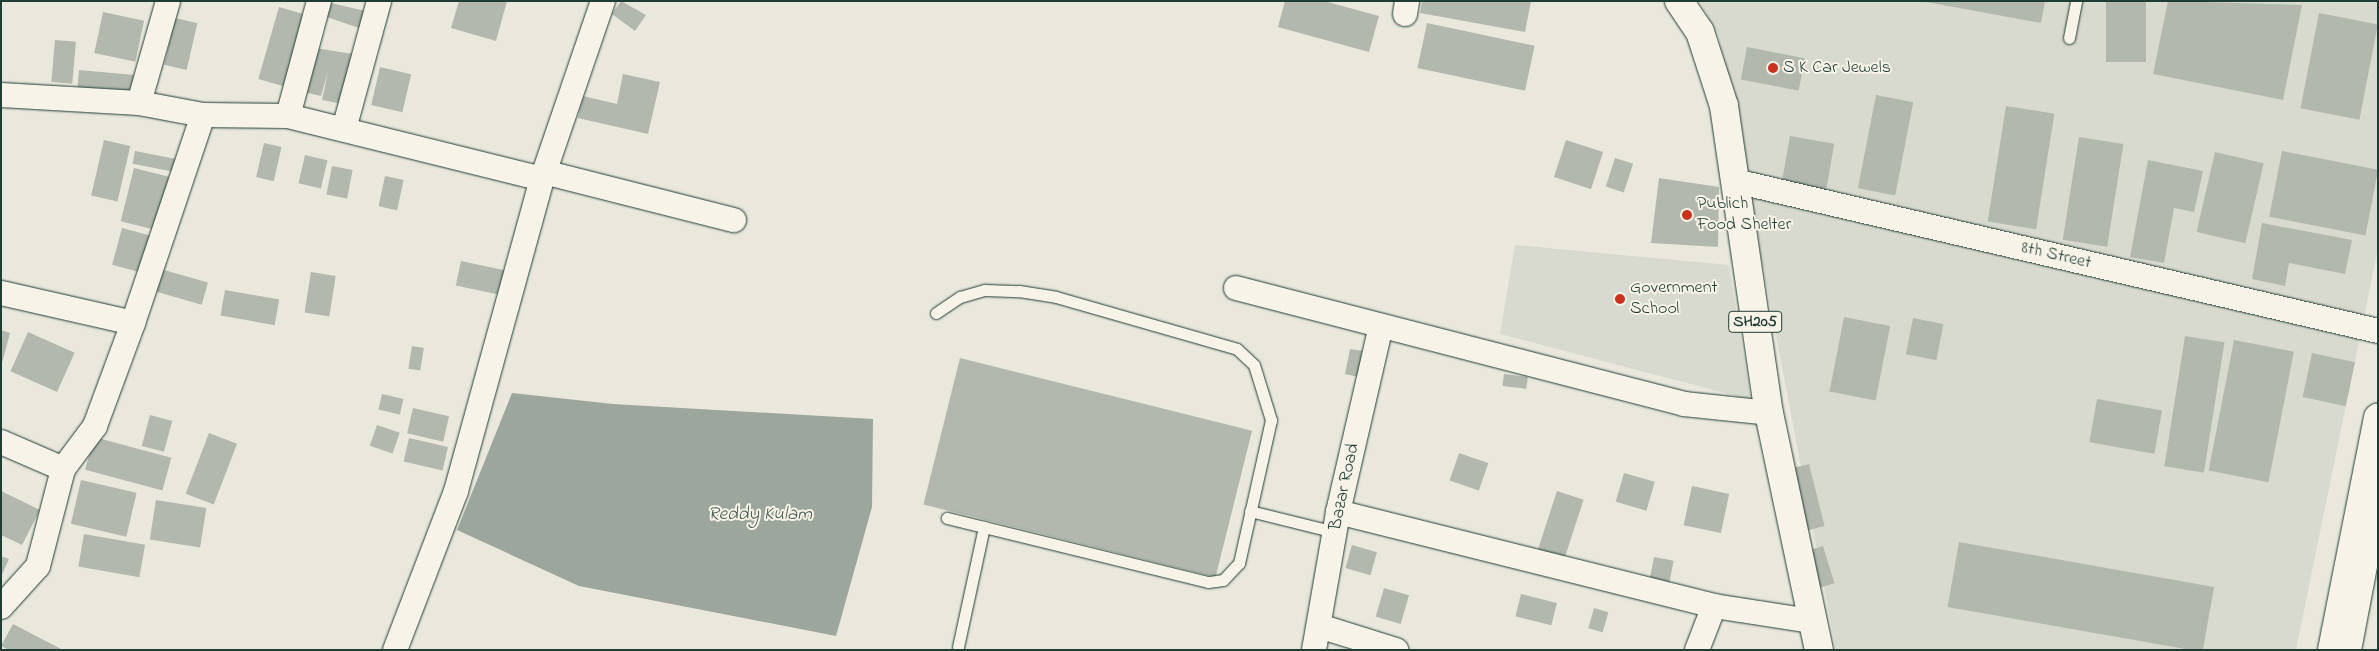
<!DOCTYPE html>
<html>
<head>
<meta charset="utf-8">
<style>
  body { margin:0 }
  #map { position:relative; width:2379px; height:651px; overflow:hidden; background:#eae8dd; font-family:"Indie Flower",sans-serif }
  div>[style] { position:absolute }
  .built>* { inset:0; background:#d9dacf }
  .water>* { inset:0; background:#9ca69c }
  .building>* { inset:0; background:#b2b8ae; transform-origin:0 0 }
  .roads { filter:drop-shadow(0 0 1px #1f3d34) drop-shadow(0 0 1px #1f3d34) }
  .lane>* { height:11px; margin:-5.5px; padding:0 5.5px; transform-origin:5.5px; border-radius:5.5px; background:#f7f3e8 }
  .street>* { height:24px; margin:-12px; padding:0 12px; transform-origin:12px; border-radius:12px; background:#f7f3e8 }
  .primary>* { height:28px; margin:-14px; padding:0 14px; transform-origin:14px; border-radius:14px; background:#f7f3e8 }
  .highway>* { height:28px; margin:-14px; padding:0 14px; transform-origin:14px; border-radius:14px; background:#f7f3e8 }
  .dots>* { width:14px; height:14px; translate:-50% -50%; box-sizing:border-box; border:2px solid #f7f3e8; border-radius:50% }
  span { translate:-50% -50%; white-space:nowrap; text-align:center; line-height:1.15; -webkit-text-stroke:4px #f7f3e8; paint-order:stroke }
  .shield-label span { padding:1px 4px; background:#f7f3e8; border:1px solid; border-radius:4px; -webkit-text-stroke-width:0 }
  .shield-label { font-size:16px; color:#1f3d34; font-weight:700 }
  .poi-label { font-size:18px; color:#1f3d34 }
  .left { translate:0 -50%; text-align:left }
  .street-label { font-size:18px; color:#1f3d34 }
  .water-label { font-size:19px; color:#445c53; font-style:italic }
  .frame { position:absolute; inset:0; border:2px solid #1f3d34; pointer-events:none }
</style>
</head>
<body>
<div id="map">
  <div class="built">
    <i style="clip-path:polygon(1700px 1px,2378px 1px,2378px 248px,2296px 650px,1836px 650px,1719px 37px)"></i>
    <i style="clip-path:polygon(1515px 245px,1729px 265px,1751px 400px,1500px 334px)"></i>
  </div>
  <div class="water">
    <i style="clip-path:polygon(512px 393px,613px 404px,873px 419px,872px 507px,836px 636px,579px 586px,457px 530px)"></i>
  </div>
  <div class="building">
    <i style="clip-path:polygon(322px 1px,370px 12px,365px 30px,318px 14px)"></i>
    <i style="clip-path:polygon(459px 1px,507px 1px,496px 41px,451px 28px)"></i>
    <i style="clip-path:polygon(621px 1px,646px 15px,635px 31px,612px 14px)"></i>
    <i style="clip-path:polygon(1285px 1px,1324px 1px,1379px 16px,1369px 52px,1278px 27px)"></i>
    <i style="clip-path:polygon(1422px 1px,1531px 1px,1525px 32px,1420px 13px)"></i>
    <i style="clip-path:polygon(1921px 1px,2045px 1px,2041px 23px)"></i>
    <i style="left:2106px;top:1px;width:40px;height:61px"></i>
    <i style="clip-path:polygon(2168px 1px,2302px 5px,2283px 100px,2153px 74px)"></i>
    <i style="left:279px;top:7px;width:26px;height:75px;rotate:16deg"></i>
    <i style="left:103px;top:12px;width:42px;height:42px;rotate:12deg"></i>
    <i style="left:2319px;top:13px;width:60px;height:97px;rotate:11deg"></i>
    <i style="left:175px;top:18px;width:23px;height:48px;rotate:13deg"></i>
    <i style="left:1427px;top:23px;width:110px;height:46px;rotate:12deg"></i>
    <i style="left:55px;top:40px;width:21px;height:42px;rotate:5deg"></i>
    <i style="clip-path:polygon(309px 47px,359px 55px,348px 105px,322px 100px,328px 72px,321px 96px,299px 91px)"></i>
    <i style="left:1747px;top:47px;width:59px;height:33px;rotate:11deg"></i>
    <i style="left:380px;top:67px;width:32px;height:39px;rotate:13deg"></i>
    <i style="left:79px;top:70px;width:59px;height:17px;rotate:5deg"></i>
    <i style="clip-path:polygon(623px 74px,660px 82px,648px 134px,578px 118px,583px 96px,617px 104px)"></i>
    <i style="left:1876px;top:95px;width:38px;height:95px;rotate:11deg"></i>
    <i style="left:2006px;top:106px;width:49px;height:117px;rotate:9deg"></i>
    <i style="left:1790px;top:136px;width:45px;height:55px;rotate:10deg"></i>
    <i style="left:2079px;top:137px;width:45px;height:104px;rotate:9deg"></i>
    <i style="left:104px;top:140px;width:27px;height:57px;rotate:13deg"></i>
    <i style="left:1566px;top:140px;width:39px;height:39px;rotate:18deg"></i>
    <i style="left:264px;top:143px;width:18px;height:35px;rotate:13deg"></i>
    <i style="left:135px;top:151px;width:42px;height:13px;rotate:11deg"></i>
    <i style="left:2282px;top:151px;width:98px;height:67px;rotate:11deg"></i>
    <i style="left:2215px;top:152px;width:50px;height:82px;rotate:13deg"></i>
    <i style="left:305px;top:155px;width:23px;height:29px;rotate:13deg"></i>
    <i style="left:1615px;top:158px;width:19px;height:30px;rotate:18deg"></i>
    <i style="clip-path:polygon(2148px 160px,2203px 171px,2194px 212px,2174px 208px,2164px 263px,2130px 257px)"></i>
    <i style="left:332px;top:166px;width:21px;height:29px;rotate:11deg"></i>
    <i style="left:134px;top:168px;width:36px;height:55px;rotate:14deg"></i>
    <i style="left:385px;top:176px;width:19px;height:31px;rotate:12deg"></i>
    <i style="clip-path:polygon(1659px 178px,1719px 187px,1718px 247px,1651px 243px)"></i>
    <i style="clip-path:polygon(2262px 223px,2352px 240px,2345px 274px,2289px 263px,2285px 286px,2252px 279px)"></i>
    <i style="left:122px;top:228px;width:31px;height:38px;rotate:15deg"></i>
    <i style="left:461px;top:261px;width:47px;height:25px;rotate:12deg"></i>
    <i style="left:157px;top:268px;width:53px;height:23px;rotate:16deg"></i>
    <i style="left:311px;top:272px;width:25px;height:41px;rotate:9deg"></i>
    <i style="left:225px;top:290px;width:55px;height:26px;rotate:10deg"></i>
    <i style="left:1844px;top:317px;width:47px;height:76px;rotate:11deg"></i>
    <i style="left:1913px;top:318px;width:31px;height:37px;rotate:11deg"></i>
    <i style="clip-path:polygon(1px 330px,10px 333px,2px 363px,1px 363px)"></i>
    <i style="left:28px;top:332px;width:51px;height:43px;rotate:24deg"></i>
    <i style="left:2185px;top:336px;width:40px;height:132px;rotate:9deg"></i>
    <i style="left:2234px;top:340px;width:61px;height:133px;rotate:11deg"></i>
    <i style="left:412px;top:346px;width:12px;height:23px;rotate:9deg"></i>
    <i style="clip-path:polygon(1350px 349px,1363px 351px,1368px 379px,1345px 374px)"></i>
    <i style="left:2312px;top:353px;width:44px;height:45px;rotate:12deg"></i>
    <i style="left:960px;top:358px;width:301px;height:151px;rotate:14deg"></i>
    <i style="left:1504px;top:374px;width:24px;height:12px;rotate:7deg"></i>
    <i style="left:382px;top:394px;width:22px;height:16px;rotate:13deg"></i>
    <i style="left:2097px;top:399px;width:66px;height:44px;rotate:10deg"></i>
    <i style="left:413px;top:408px;width:37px;height:26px;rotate:13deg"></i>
    <i style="left:150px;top:415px;width:23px;height:32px;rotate:15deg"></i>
    <i style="left:377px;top:425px;width:24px;height:22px;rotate:19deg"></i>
    <i style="left:209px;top:433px;width:30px;height:65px;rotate:21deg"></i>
    <i style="left:94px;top:437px;width:80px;height:34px;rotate:15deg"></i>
    <i style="left:409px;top:438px;width:40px;height:24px;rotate:13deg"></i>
    <i style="left:1459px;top:453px;width:31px;height:29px;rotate:19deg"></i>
    <i style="left:1809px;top:464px;width:64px;height:17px;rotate:76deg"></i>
    <i style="left:1624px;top:473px;width:32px;height:30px;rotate:16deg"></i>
    <i style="left:81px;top:480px;width:57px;height:45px;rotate:13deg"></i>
    <i style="left:1692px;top:486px;width:38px;height:40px;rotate:12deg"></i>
    <i style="clip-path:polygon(1px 491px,40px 510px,22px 545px,1px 535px)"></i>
    <i style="left:1557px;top:491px;width:28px;height:62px;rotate:18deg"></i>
    <i style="left:156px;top:500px;width:51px;height:40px;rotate:9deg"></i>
    <i style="left:84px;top:534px;width:62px;height:33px;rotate:10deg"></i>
    <i style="left:1959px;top:542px;width:259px;height:66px;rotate:10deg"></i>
    <i style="left:1352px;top:545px;width:26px;height:24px;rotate:16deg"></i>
    <i style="left:1823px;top:546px;width:39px;height:18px;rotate:73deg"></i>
    <i style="clip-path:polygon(1px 556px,9px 559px,1px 577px)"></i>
    <i style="left:1654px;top:557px;width:20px;height:33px;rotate:11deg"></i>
    <i style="left:1384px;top:588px;width:26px;height:30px;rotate:16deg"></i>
    <i style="left:1521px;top:594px;width:37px;height:23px;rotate:14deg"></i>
    <i style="left:1594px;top:608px;width:15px;height:21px;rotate:16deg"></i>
    <i style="clip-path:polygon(13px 624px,63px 650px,9px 650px,1px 646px)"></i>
  </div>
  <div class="roads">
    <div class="lane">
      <i style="left:2069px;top:38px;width:38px;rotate:-79deg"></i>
      <i style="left:936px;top:313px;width:29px;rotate:-34deg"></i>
      <i style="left:960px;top:297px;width:26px;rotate:-16deg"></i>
      <i style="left:985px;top:290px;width:34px;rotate:2deg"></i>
      <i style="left:1019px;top:291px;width:37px;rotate:9deg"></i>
      <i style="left:1056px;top:297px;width:188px;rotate:16deg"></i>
      <i style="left:1237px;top:349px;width:23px;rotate:43deg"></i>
      <i style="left:1254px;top:365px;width:58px;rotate:72.8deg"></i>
      <i style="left:1271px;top:420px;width:147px;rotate:102.6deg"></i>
      <i style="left:1239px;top:563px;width:23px;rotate:133deg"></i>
      <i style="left:1223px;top:580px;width:15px;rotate:172deg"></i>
      <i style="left:1208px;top:582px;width:269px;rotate:-166.2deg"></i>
      <i style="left:1250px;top:511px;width:88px;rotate:13.9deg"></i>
      <i style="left:958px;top:647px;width:123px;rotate:-77.8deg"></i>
    </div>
    <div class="street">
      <i style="left:1405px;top:14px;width:13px;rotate:-81deg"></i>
      <i style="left:1px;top:95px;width:138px;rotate:3.3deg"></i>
      <i style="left:139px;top:103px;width:65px;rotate:10.6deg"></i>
      <i style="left:203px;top:115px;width:85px;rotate:0.7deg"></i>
      <i style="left:288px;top:116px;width:262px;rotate:13.9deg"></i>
      <i style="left:139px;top:103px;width:106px;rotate:-74.1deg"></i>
      <i style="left:288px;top:116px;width:119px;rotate:-74.9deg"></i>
      <i style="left:344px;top:129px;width:133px;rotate:-74.7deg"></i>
      <i style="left:544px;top:172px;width:196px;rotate:14.2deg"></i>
      <i style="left:1735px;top:181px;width:660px;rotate:13.13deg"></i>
      <i style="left:1236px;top:288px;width:463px;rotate:14.5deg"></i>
      <i style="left:1684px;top:404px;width:85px;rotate:6deg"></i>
      <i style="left:1px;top:293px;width:135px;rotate:12.8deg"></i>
      <i style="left:133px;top:323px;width:219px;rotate:-71.4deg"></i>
      <i style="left:1px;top:442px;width:68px;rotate:23.5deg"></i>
      <i style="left:1338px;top:512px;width:388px;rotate:14deg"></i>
      <i style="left:1714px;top:606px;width:98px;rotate:8.8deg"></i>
      <i style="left:1px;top:607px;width:55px;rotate:-47.9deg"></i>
      <i style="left:38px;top:566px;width:100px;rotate:-75.5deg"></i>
      <i style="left:63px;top:469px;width:54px;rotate:-53.3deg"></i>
      <i style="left:95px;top:426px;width:110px;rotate:-69.7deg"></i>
      <i style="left:1319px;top:626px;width:81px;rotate:17.3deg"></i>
      <i style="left:395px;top:650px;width:170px;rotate:-69deg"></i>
      <i style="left:456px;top:491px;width:324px;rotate:-74.6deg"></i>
      <i style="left:542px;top:179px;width:188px;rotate:-71.1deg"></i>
      <i style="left:1314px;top:650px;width:140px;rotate:-80.1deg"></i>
      <i style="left:1338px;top:512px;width:191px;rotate:-77deg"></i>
      <i style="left:1697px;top:650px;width:47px;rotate:-68.9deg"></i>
    </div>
    <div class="primary">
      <i style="left:1679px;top:1px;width:37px;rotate:56deg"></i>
      <i style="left:1700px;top:32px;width:78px;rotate:72deg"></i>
      <i style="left:1724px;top:106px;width:310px;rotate:81.7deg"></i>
      <i style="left:1769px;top:413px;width:242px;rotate:78.1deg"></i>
      <i style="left:2347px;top:650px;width:144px;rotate:-79.2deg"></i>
    </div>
    <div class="highway">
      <i style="left:2332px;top:650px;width:237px;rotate:-78.8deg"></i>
    </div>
  </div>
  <div class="dots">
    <i style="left:1773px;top:68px;background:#c8321e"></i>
    <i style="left:1687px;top:215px;background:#c8321e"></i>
    <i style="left:1620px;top:299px;background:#c8321e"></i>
  </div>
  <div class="shield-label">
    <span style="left:1755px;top:322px">SH205</span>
  </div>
  <div class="poi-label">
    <span class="left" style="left:1783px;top:68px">S K Car Jewels</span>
    <span class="left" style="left:1697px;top:215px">Publich<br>Food Shelter</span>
    <span class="left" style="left:1630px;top:299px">Government<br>School</span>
  </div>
  <div class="street-label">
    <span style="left:2056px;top:256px;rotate:13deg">8th Street</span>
    <span style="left:1345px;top:487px;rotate:-78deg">Bazar Road</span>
  </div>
  <div class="water-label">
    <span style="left:760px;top:515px">Reddy Kulam</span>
  </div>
  <div class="frame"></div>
</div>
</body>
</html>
